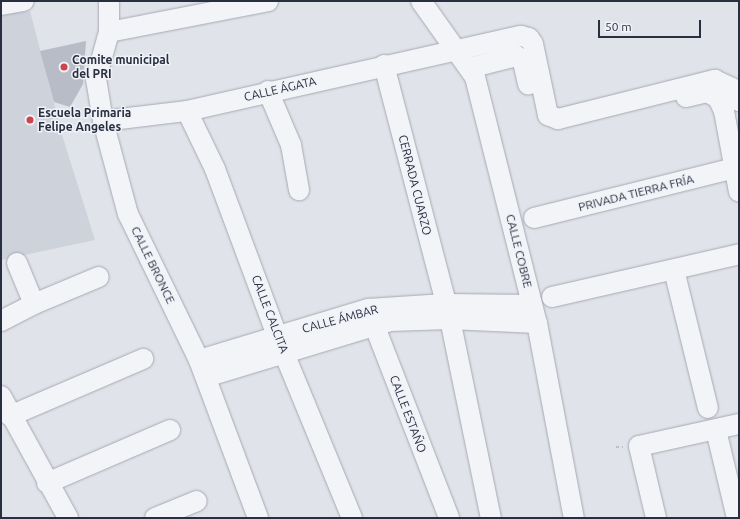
<!DOCTYPE html>
<html>
<head>
<meta charset="utf-8">
<style>
  body { margin:0 }
  #map { position:relative; width:740px; height:519px; overflow:hidden; background:#e0e3e9; font-family:Ubuntu,sans-serif }
  div>[style] { position:absolute }
  .built>* { inset:0; background:#ced2db }
  .building>* { inset:0; background:#b7bcc6 }
  .path>* { height:2.5px; margin-top:-1.25px; transform-origin:0; background:repeating-linear-gradient(90deg,#bec1c8 0 3px,transparent 0 6px) }
  .roads { filter:drop-shadow(0 0 1px #a5a9b3) drop-shadow(0 0 1px #a5a9b3) }
  .minor>* { height:20px; margin:-10px; padding:0 10px; transform-origin:10px; border-radius:10px; background:#f3f4f8 }
  .dots>* { width:11px; height:11px; translate:-50% -50%; box-sizing:border-box; border:2px solid #f0f2f7; border-radius:50% }
  span { translate:-50% -50%; white-space:nowrap; text-align:center; line-height:1.15; -webkit-text-stroke:3px #f0f2f7; paint-order:stroke }
  .poi-label { font-size:12px; color:#282f41; font-weight:700 }
  .left { translate:0 -50%; text-align:left }
  .street-label { font-size:12px; color:#282f41 }
  .frame { position:absolute; inset:0; border:2px solid #282f41; pointer-events:none }
  .scale { position:absolute; left:598px; top:20px; width:103px; height:18px; box-sizing:border-box; border:2px solid #282f41; border-top:0; padding-left:5px; font-size:12px; line-height:14px; white-space:nowrap; color:#282f41; -webkit-text-stroke:3px #f0f2f7; paint-order:stroke }
</style>
</head>
<body>
<div id="map">
  <div class="built">
    <i style="clip-path:polygon(30px 11px,63px 138px,95px 240px,1px 260px,1px 15px)"></i>
  </div>
  <div class="building">
    <i style="clip-path:polygon(86px 41px,83px 84px,70px 107px,54px 102px,40px 51px)"></i>
  </div>
  <div class="path">
    <i style="left:616px;top:447px;width:7px"></i>
  </div>
  <div class="roads">
    <div class="minor">
      <i style="left:109px;top:1px;width:31px;rotate:90deg"></i>
      <i style="left:109px;top:32px;width:49px;rotate:105.5deg"></i>
      <i style="left:96px;top:79px;width:43px;rotate:80.5deg"></i>
      <i style="left:103px;top:121px;width:96px;rotate:75deg"></i>
      <i style="left:128px;top:214px;width:162px;rotate:64.1deg"></i>
      <i style="left:199px;top:360px;width:169px;rotate:69.5deg"></i>
      <i style="left:421px;top:1px;width:93px;rotate:54.6deg"></i>
      <i style="left:475px;top:77px;width:254px;rotate:75.9deg"></i>
      <i style="left:537px;top:323px;width:198px;rotate:79.3deg"></i>
      <i style="left:1px;top:5px;width:23px;rotate:-10deg"></i>
      <i style="left:109px;top:32px;width:162px;rotate:-11deg"></i>
      <i style="left:384px;top:65px;width:262px;rotate:75.4deg"></i>
      <i style="left:450px;top:319px;width:203px;rotate:78.4deg"></i>
      <i style="left:469px;top:68px;width:49px;rotate:-14deg"></i>
      <i style="left:517px;top:56px;width:8px;rotate:45deg"></i>
      <i style="left:523px;top:62px;width:23px;rotate:77deg"></i>
      <i style="left:268px;top:91px;width:59px;rotate:66.9deg"></i>
      <i style="left:291px;top:145px;width:46px;rotate:79.9deg"></i>
      <i style="left:686px;top:97px;width:22px;rotate:-13deg"></i>
      <i style="left:707px;top:92px;width:13px;rotate:29deg"></i>
      <i style="left:718px;top:98px;width:14px;rotate:65deg"></i>
      <i style="left:724px;top:111px;width:82px;rotate:79.5deg"></i>
      <i style="left:187px;top:111px;width:64px;rotate:64.2deg"></i>
      <i style="left:215px;top:169px;width:178px;rotate:69.6deg"></i>
      <i style="left:277px;top:336px;width:197px;rotate:67.6deg"></i>
      <i style="left:103px;top:121px;width:85px;rotate:-6.8deg"></i>
      <i style="left:187px;top:111px;width:342px;rotate:-12.7deg"></i>
      <i style="left:521px;top:36px;width:8px;rotate:14deg"></i>
      <i style="left:529px;top:38px;width:7px;rotate:56deg"></i>
      <i style="left:533px;top:44px;width:73px;rotate:78.1deg"></i>
      <i style="left:548px;top:115px;width:11px;rotate:22deg"></i>
      <i style="left:558px;top:119px;width:162px;rotate:-14deg"></i>
      <i style="left:715px;top:80px;width:19px;rotate:25deg"></i>
      <i style="left:732px;top:88px;width:15px;rotate:62deg"></i>
      <i style="left:534px;top:218px;width:211px;rotate:-14deg"></i>
      <i style="left:17px;top:263px;width:44px;rotate:67.5deg"></i>
      <i style="left:674px;top:270px;width:142px;rotate:76.2deg"></i>
      <i style="left:552px;top:297px;width:192px;rotate:-12.9deg"></i>
      <i style="left:370px;top:314px;width:219px;rotate:68.8deg"></i>
      <i style="left:1px;top:321px;width:37px;rotate:-27deg"></i>
      <i style="left:34px;top:304px;width:70px;rotate:-22.6deg"></i>
      <i style="left:199px;top:360px;width:177px;rotate:-16.8deg"></i>
      <i style="left:368px;top:309px;width:77px;rotate:-3.7deg"></i>
      <i style="left:445px;top:304px;width:87px;rotate:0.7deg"></i>
      <i style="left:206px;top:377px;width:192px;rotate:-16.9deg"></i>
      <i style="left:390px;top:321px;width:60px;rotate:-1.9deg"></i>
      <i style="left:450px;top:319px;width:87px;rotate:2.6deg"></i>
      <i style="left:1px;top:396px;width:139px;rotate:61.2deg"></i>
      <i style="left:10px;top:416px;width:145px;rotate:-23.2deg"></i>
      <i style="left:716px;top:430px;width:90px;rotate:76.6deg"></i>
      <i style="left:47px;top:483px;width:134px;rotate:-23.3deg"></i>
      <i style="left:155px;top:518px;width:45px;rotate:-22deg"></i>
      <i style="left:656px;top:518px;width:74px;rotate:-103.3deg"></i>
      <i style="left:639px;top:446px;width:102px;rotate:-12.4deg"></i>
    </div>
  </div>
  <div class="dots">
    <i style="left:64px;top:67px;background:#d1434c"></i>
    <i style="left:30px;top:120px;background:#d1434c"></i>
  </div>
  <div class="poi-label">
    <span class="left" style="left:72px;top:67px">Comite municipal<br>del PRI</span>
    <span class="left" style="left:38px;top:120px">Escuela Primaria<br>Felipe Angeles</span>
  </div>
  <div class="street-label">
    <span style="left:280px;top:89px;rotate:-13deg">CALLE ÁGATA</span>
    <span style="left:415px;top:185px;rotate:76deg">CERRADA CUARZO</span>
    <span style="left:636px;top:193px;rotate:-14deg">PRIVADA TIERRA FRÍA</span>
    <span style="left:519px;top:251px;rotate:76deg">CALLE COBRE</span>
    <span style="left:153px;top:265px;rotate:64deg">CALLE BRONCE</span>
    <span style="left:270px;top:314px;rotate:69deg">CALLE CALCITA</span>
    <span style="left:340px;top:319px;rotate:-15deg">CALLE ÁMBAR</span>
    <span style="left:408px;top:414px;rotate:69deg">CALLE ESTAÑO</span>
  </div>
  <div class="frame"></div>
  <div class="scale">50 m</div>
</div>
</body>
</html>
